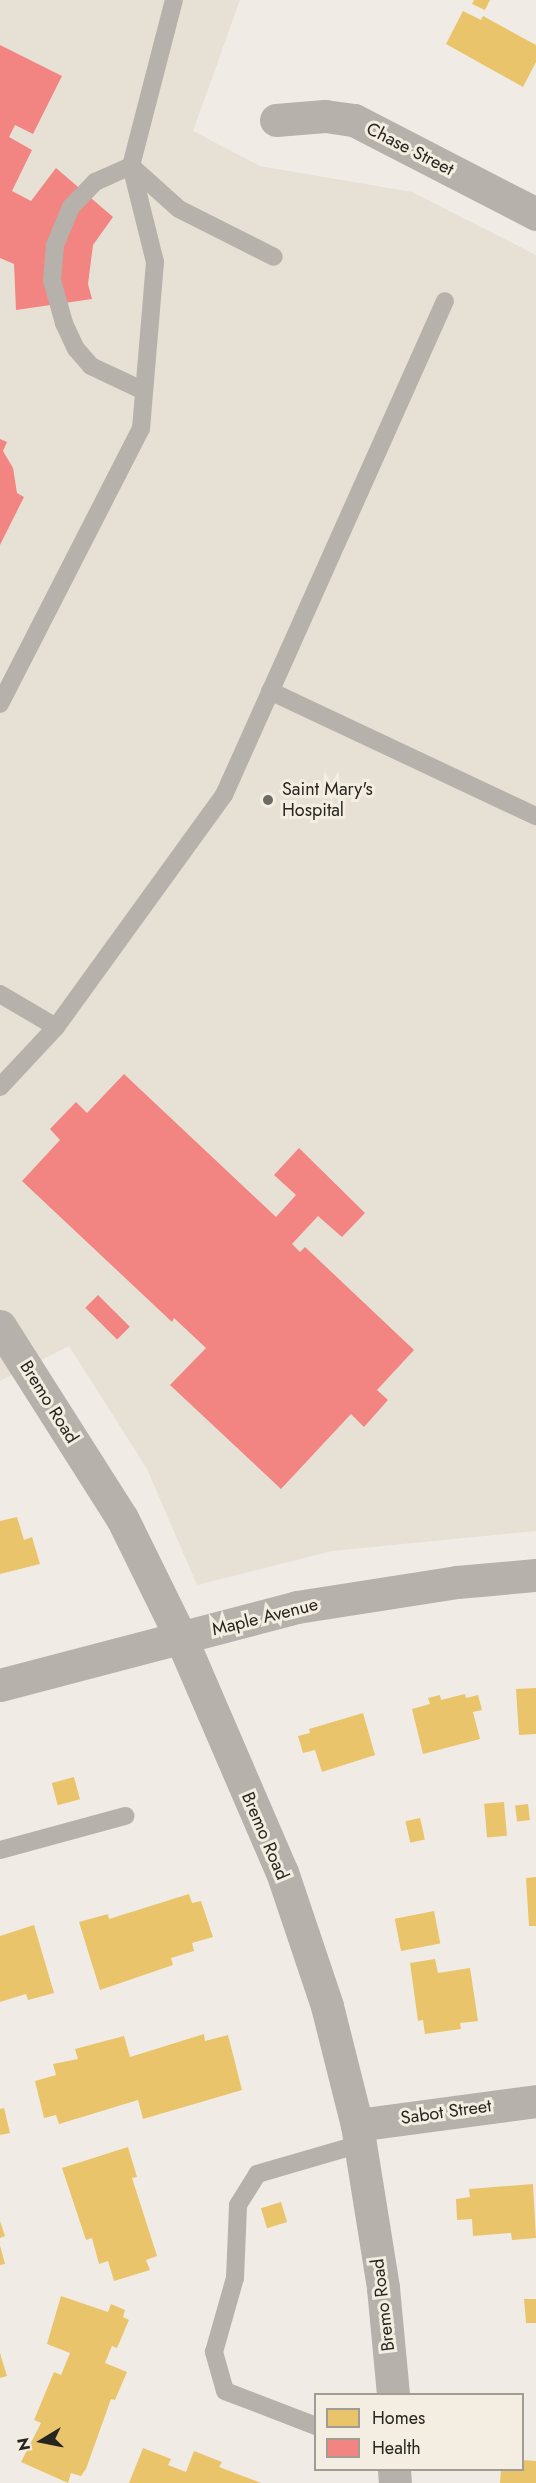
<!DOCTYPE html>
<html>
<head>
<meta charset="utf-8">
<style>
  body { margin:0 }
  #map { position:relative; width:536px; height:2483px; overflow:hidden; background:#f0ece5; font-family:Jost,sans-serif }
  div>[style] { position:absolute }
  .built>* { inset:0; background:#e7e0d4 }
  .homes>* { inset:0; background:#e9c46a; transform-origin:0 0 }
  .health>* { inset:0; background:#f28482; transform-origin:0 0 }
  .service>* { height:18px; margin:-9px; padding:0 9px; transform-origin:9px; border-radius:9px; background:#b6b1aa }
  .minor>* { height:33px; margin:-16.5px; padding:0 16.5px; transform-origin:16.5px; border-radius:16.5px; background:#b6b1aa }
  .dots>* { width:16px; height:16px; translate:-50% -50%; box-sizing:border-box; border:3px solid #f4ede1; border-radius:50% }
  span { translate:-50% -50%; white-space:nowrap; text-align:center; line-height:1.15; -webkit-text-stroke:6px #f4ede1; paint-order:stroke }
  .street-label { font-size:18px; color:#272520 }
  .poi-label { font-size:18px; color:#272520 }
  .left { translate:0 -50%; text-align:left }
  .legend { position:absolute; left:314px; top:2393px; width:210px; height:78px; box-sizing:border-box; background:#f4ede1; border:2px solid #a29d94; margin:0; padding:8px 10px; list-style:none; font-size:18px; color:#272520 }
  .legend li { display:flex; align-items:center; gap:12px; height:30px }
  .legend b { width:30px; border:2px solid #a29d94 }
  .north { position:absolute; left:12px; top:2411px; width:60px; height:60px; -webkit-text-stroke:4px #f4ede1; paint-order:stroke; rotate:260deg; font-size:16px; font-weight:700; line-height:24px; text-align:center; color:#272520 }
  .north::after { content:''; display:block; margin:auto; width:21px; height:27px; background:#272520; clip-path:polygon(50% 0,100% 100%,50% 72%,0 100%) }
</style>
</head>
<body>
<div id="map">
  <div class="built">
    <i style="clip-path:polygon(0 0,240px 0,193px 131px,260px 166px,412px 192px,536px 255px,536px 1531px,332px 1551px,197px 1585px,147px 1469px,69px 1346px,0 1381px)"></i>
  </div>
  <div class="homes">
    <i style="clip-path:polygon(474px 0,490px 0,485px 10px,472px 4px)"></i>
    <i style="clip-path:polygon(463px 11px,481px 20px,483px 16px,536px 45px,536px 62px,523px 87px,446px 44px)"></i>
    <i style="clip-path:polygon(17px 1517px,24px 1540px,32px 1537px,40px 1564px,0 1574px,0 1521px)"></i>
    <i style="clip-path:polygon(536px 1688px,536px 1734px,519px 1735px,516px 1689px)"></i>
    <i style="clip-path:polygon(465px 1694px,466px 1698px,478px 1695px,482px 1710px,473px 1712px,480px 1739px,423px 1754px,412px 1709px,430px 1704px,428px 1698px,440px 1695px,441px 1700px)"></i>
    <i style="clip-path:polygon(363px 1713px,375px 1755px,322px 1772px,315px 1750px,303px 1753px,298px 1736px,310px 1733px,309px 1729px)"></i>
    <i style="left:74px;top:1777px;width:23px;height:23px;rotate:75deg"></i>
    <i style="left:504px;top:1802px;width:34px;height:20px;rotate:85deg"></i>
    <i style="left:528px;top:1804px;width:16px;height:13px;rotate:83deg"></i>
    <i style="left:420px;top:1818px;width:22px;height:15px;rotate:77deg"></i>
    <i style="clip-path:polygon(536px 1877px,536px 1926px,529px 1926px,526px 1878px)"></i>
    <i style="clip-path:polygon(189px 1894px,192px 1903px,201px 1901px,213px 1937px,192px 1943px,194px 1951px,171px 1958px,173px 1965px,100px 1990px,79px 1922px,108px 1914px,109px 1919px)"></i>
    <i style="left:434px;top:1911px;width:33px;height:40px;rotate:79deg"></i>
    <i style="clip-path:polygon(34px 1925px,54px 1993px,28px 2000px,26px 1994px,0 2002px,0 1936px)"></i>
    <i style="clip-path:polygon(435px 1959px,438px 1973px,470px 1968px,478px 2021px,460px 2023px,461px 2029px,425px 2034px,423px 2020px,418px 2021px,410px 1963px)"></i>
    <i style="clip-path:polygon(204px 2034px,205px 2041px,228px 2035px,242px 2090px,143px 2119px,138px 2100px,59px 2124px,56px 2115px,44px 2118px,35px 2081px,56px 2075px,53px 2064px,78px 2059px,75px 2049px,124px 2036px,130px 2057px)"></i>
    <i style="clip-path:polygon(4px 2108px,10px 2133px,0 2135px,0 2109px)"></i>
    <i style="clip-path:polygon(128px 2147px,137px 2177px,132px 2178px,157px 2256px,146px 2260px,150px 2270px,114px 2281px,108px 2261px,99px 2264px,92px 2238px,86px 2240px,62px 2168px)"></i>
    <i style="clip-path:polygon(533px 2184px,536px 2238px,512px 2240px,511px 2233px,473px 2236px,472px 2219px,457px 2220px,456px 2199px,470px 2197px,469px 2189px)"></i>
    <i style="left:281px;top:2202px;width:21px;height:21px;rotate:73deg"></i>
    <i style="clip-path:polygon(0 2221px,5px 2236px,0 2238px)"></i>
    <i style="clip-path:polygon(0 2245px,5px 2264px,0 2265px)"></i>
    <i style="clip-path:polygon(61px 2296px,108px 2312px,111px 2304px,125px 2310px,123px 2317px,129px 2320px,117px 2348px,112px 2346px,105px 2363px,127px 2372px,115px 2400px,111px 2399px,86px 2469px,81px 2476px,71px 2473px,68px 2483px,21px 2462px,41px 2423px,34px 2420px,54px 2372px,61px 2375px,70px 2353px,47px 2344px)"></i>
    <i style="clip-path:polygon(524px 2299px,536px 2299px,536px 2323px,526px 2323px)"></i>
    <i style="clip-path:polygon(0 2353px,7px 2376px,0 2378px)"></i>
    <i style="clip-path:polygon(143px 2448px,171px 2459px,168px 2465px,186px 2472px,194px 2451px,222px 2462px,219px 2467px,261px 2483px,129px 2483px)"></i>
    <i style="clip-path:polygon(522px 2460px,536px 2461px,536px 2483px,500px 2483px,501px 2470px,522px 2470px)"></i>
  </div>
  <div class="health">
    <i style="clip-path:polygon(0 45px,62px 76px,33px 134px,15px 125px,9px 137px,32px 150px,12px 191px,31px 201px,56px 168px,113px 217px,93px 245px,88px 284px,92px 299px,16px 310px,14px 264px,0 258px)"></i>
    <i style="clip-path:polygon(0 439px,7px 442px,3px 451px,13px 468px,17px 493px,24px 497px,0 545px)"></i>
    <i style="clip-path:polygon(124px 1074px,276px 1217px,296px 1195px,274px 1175px,299px 1148px,365px 1213px,342px 1237px,318px 1216px,292px 1244px,300px 1252px,305px 1247px,414px 1350px,377px 1390px,388px 1400px,364px 1427px,351px 1414px,281px 1489px,170px 1385px,206px 1348px,174px 1318px,172px 1322px,22px 1181px,60px 1140px,50px 1129px,76px 1102px,87px 1113px)"></i>
    <i style="left:98px;top:1295px;width:45px;height:18px;rotate:45deg"></i>
  </div>
  <div class="service">
    <i style="left:144px;top:391px;width:59px;rotate:-154.7deg"></i>
    <i style="left:91px;top:366px;width:23px;rotate:-131deg"></i>
    <i style="left:76px;top:349px;width:29px;rotate:-115deg"></i>
    <i style="left:64px;top:323px;width:45px;rotate:-105.6deg"></i>
    <i style="left:52px;top:280px;width:35px;rotate:-85deg"></i>
    <i style="left:55px;top:245px;width:41px;rotate:-67.2deg"></i>
    <i style="left:71px;top:207px;width:35px;rotate:-46deg"></i>
    <i style="left:95px;top:182px;width:39px;rotate:-24deg"></i>
    <i style="left:131px;top:166px;width:64px;rotate:41.9deg"></i>
    <i style="left:179px;top:209px;width:106px;rotate:26.8deg"></i>
    <i style="left:270px;top:691px;width:294px;rotate:25.2deg"></i>
    <i style="left:0;top:704px;width:309px;rotate:-62.9deg"></i>
    <i style="left:141px;top:429px;width:168px;rotate:-85.2deg"></i>
    <i style="left:155px;top:262px;width:99px;rotate:-104deg"></i>
    <i style="left:131px;top:166px;width:171px;rotate:-75.5deg"></i>
    <i style="left:0;top:994px;width:65px;rotate:30.5deg"></i>
    <i style="left:0;top:1087px;width:82px;rotate:-47deg"></i>
    <i style="left:56px;top:1027px;width:286px;rotate:-54.1deg"></i>
    <i style="left:224px;top:795px;width:541px;rotate:-65.9deg"></i>
    <i style="left:0;top:1850px;width:130px;rotate:-15.2deg"></i>
    <i style="left:316px;top:2426px;width:97px;rotate:-159deg"></i>
    <i style="left:225px;top:2391px;width:41px;rotate:-105.8deg"></i>
    <i style="left:214px;top:2352px;width:77px;rotate:-74.2deg"></i>
    <i style="left:235px;top:2278px;width:73px;rotate:-87.6deg"></i>
    <i style="left:238px;top:2205px;width:36px;rotate:-58deg"></i>
    <i style="left:257px;top:2174px;width:107px;rotate:-16.2deg"></i>
  </div>
  <div class="minor">
    <i style="left:276px;top:120px;width:49px;rotate:-4.7deg"></i>
    <i style="left:325px;top:116px;width:29px;rotate:8deg"></i>
    <i style="left:354px;top:120px;width:205px;rotate:27.3deg"></i>
    <i style="left:0;top:1326px;width:227px;rotate:57.6deg"></i>
    <i style="left:122px;top:1518px;width:134px;rotate:63.8deg"></i>
    <i style="left:181px;top:1638px;width:255px;rotate:66.7deg"></i>
    <i style="left:282px;top:1872px;width:141px;rotate:71.4deg"></i>
    <i style="left:327px;top:2006px;width:123px;rotate:75.9deg"></i>
    <i style="left:357px;top:2125px;width:165px;rotate:80.9deg"></i>
    <i style="left:383px;top:2288px;width:106px;rotate:84.6deg"></i>
    <i style="left:0;top:1685px;width:307px;rotate:-14.7deg"></i>
    <i style="left:297px;top:1607px;width:162px;rotate:-8.9deg"></i>
    <i style="left:457px;top:1582px;width:79px;rotate:-5.1deg"></i>
    <i style="left:357px;top:2125px;width:181px;rotate:-7.6deg"></i>
    <i style="left:394px;top:2470px;width:13px;rotate:86deg"></i>
  </div>
  <div class="dots">
    <i style="left:268px;top:800px;background:#6d6b65"></i>
  </div>
  <div class="street-label">
    <span style="left:410px;top:149px;rotate:27deg">Chase Street</span>
    <span style="left:49px;top:1402px;rotate:58deg">Bremo Road</span>
    <span style="left:265px;top:1617px;rotate:-14deg">Maple Avenue</span>
    <span style="left:265px;top:1836px;rotate:67deg">Bremo Road</span>
    <span style="left:446px;top:2112px;rotate:-8deg">Sabot Street</span>
    <span style="left:383px;top:2305px;rotate:-97deg">Bremo Road</span>
  </div>
  <div class="poi-label">
    <span class="left" style="left:282px;top:800px">Saint Mary's<br>Hospital</span>
  </div>
  <ul class="legend">
  <li><b style="height:16px;background:#e9c46a"></b>Homes</li>
  <li><b style="height:16px;background:#f28482"></b>Health</li>
  </ul>
  <div class="north">N</div>
</div>
</body>
</html>
